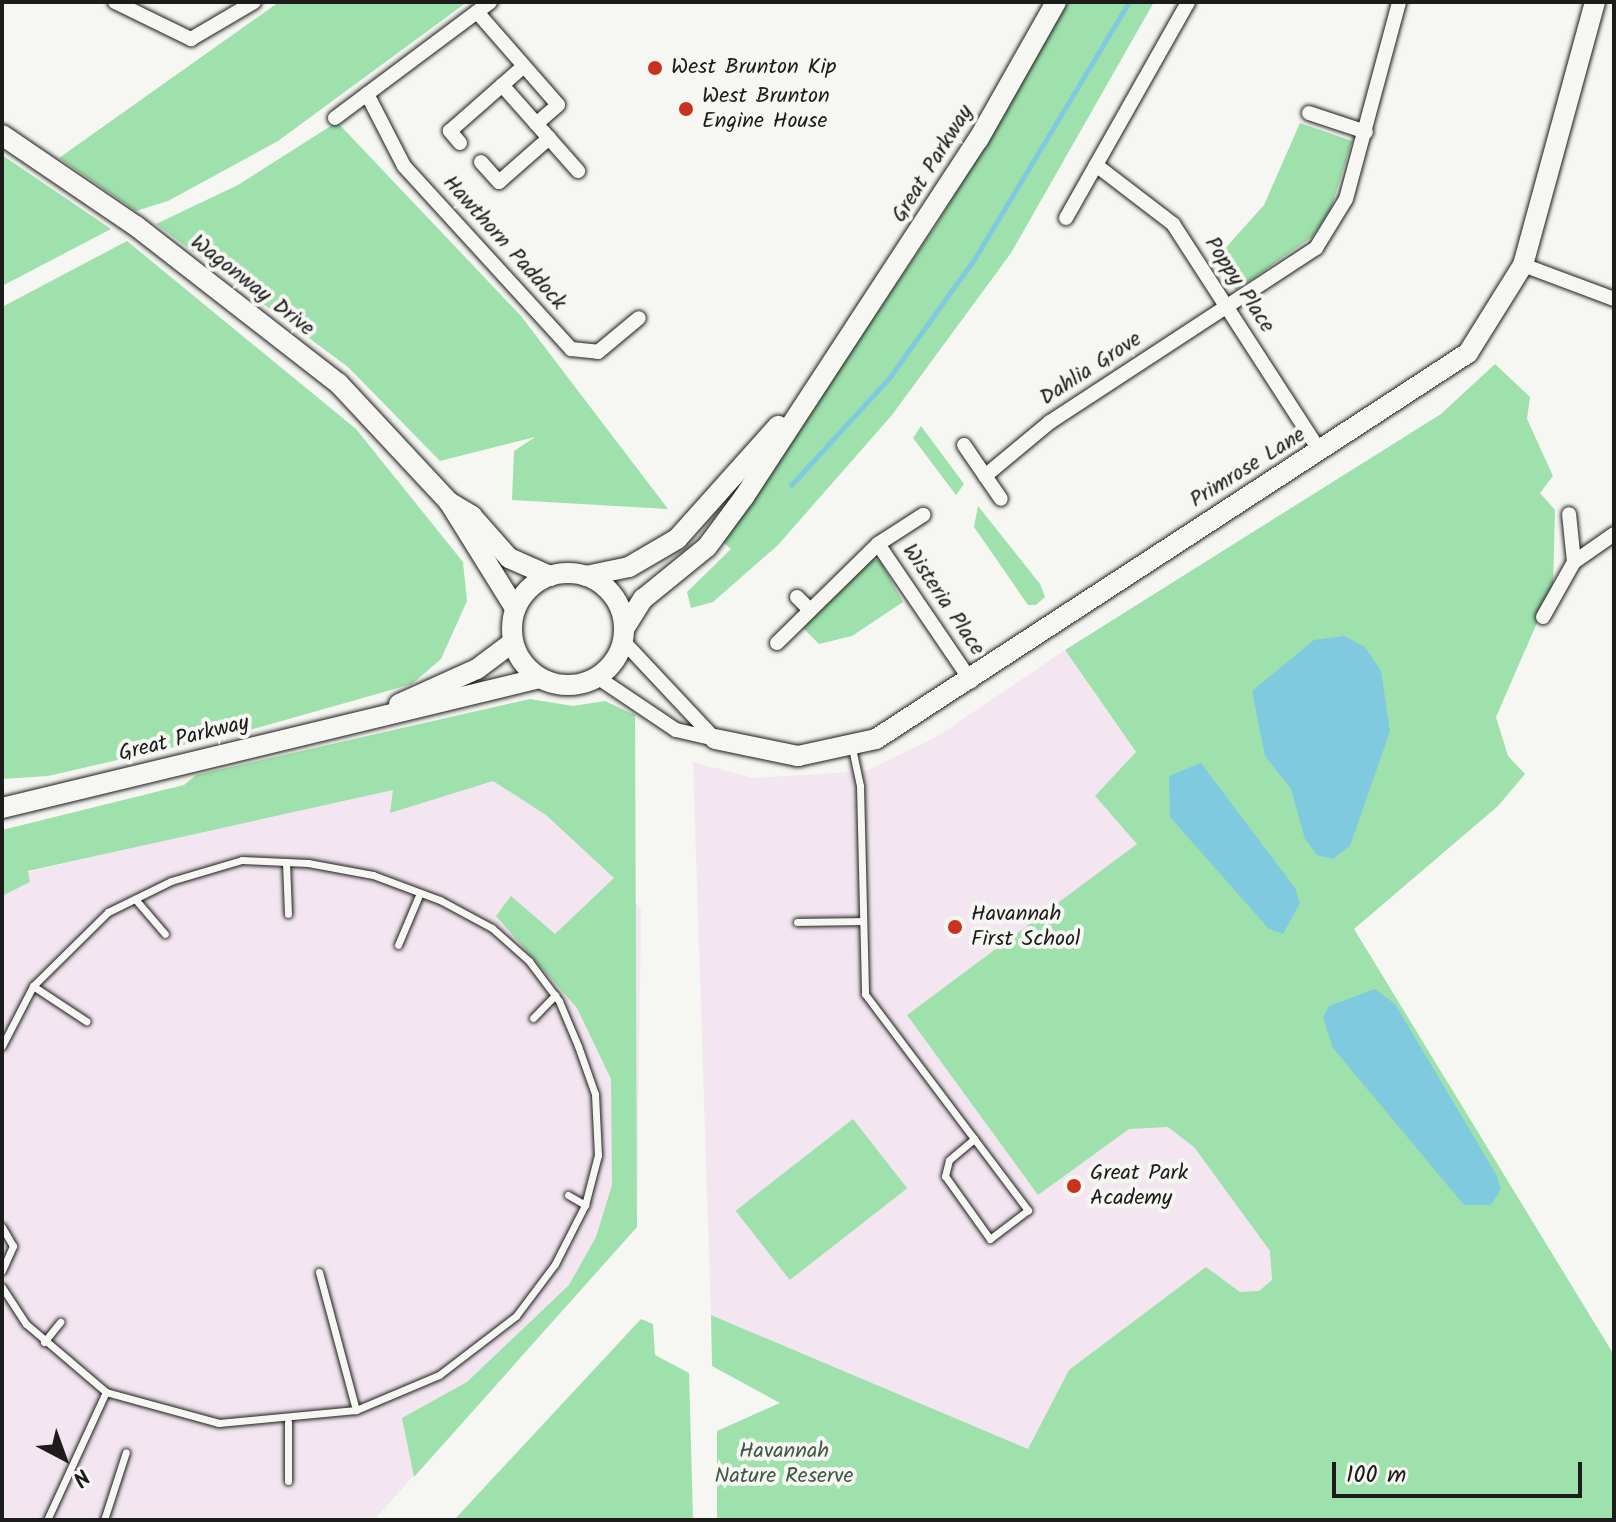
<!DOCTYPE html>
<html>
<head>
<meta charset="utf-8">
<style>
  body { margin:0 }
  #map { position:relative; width:1616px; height:1522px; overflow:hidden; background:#f6f6f2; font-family:Kalam,sans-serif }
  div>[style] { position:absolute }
  .built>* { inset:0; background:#f3e6f0 }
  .green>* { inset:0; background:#9ee1ac; transform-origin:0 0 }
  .water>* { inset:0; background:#7fcadf }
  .stream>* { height:5px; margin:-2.5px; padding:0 2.5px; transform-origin:2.5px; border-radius:2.5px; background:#7fcadf }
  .roads { filter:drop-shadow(0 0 2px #1c1c1c) drop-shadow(0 0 2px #1c1c1c) }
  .lane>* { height:7px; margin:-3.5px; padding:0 3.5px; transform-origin:3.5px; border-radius:3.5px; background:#f6f6f2 }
  .street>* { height:14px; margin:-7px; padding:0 7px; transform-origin:7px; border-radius:7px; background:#f6f6f2 }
  .secondary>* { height:20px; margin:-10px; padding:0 10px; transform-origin:10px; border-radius:10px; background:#f6f6f2 }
  .secondary>.ring { margin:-10px; padding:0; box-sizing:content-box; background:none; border:20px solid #f6f6f2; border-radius:50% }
  .dots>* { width:22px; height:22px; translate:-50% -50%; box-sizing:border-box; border:4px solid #f6f6f2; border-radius:50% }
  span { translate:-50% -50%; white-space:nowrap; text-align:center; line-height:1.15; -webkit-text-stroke:8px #f6f6f2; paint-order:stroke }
  .poi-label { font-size:22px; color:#1c1c1c }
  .left { translate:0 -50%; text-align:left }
  .street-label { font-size:22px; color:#1c1c1c }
  .park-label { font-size:22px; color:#435747 }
  .frame { position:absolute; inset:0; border:4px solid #1c1c1c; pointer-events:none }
  .north { position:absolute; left:24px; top:1418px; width:80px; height:80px; -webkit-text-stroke:6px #f6f6f2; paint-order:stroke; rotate:139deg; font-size:22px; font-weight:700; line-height:32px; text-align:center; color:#1c1c1c }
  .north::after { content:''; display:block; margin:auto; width:28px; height:36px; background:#1c1c1c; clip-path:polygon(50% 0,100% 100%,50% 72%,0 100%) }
  .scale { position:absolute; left:1332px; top:1462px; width:250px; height:36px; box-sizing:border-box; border:4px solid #1c1c1c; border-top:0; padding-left:10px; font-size:24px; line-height:28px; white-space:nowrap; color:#1c1c1c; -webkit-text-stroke:6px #f6f6f2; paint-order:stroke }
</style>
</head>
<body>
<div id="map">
  <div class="built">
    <i style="clip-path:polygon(1065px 650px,1136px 753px,1095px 796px,1476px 1227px,1061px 1463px,711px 1315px,693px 762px,753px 778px,866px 771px,938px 736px)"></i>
    <i style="clip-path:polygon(539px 754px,641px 910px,637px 1227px,374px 1520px,2px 1520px,2px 885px,28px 872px)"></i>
  </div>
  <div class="green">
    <i style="clip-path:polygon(279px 2px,467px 2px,278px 141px,168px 201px,136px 211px,59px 158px)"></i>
    <i style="clip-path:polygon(1068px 2px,1154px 2px,1011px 253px,892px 415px,778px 545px,713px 602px,691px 608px,687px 592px,731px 549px,722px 541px,937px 224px)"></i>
    <i style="clip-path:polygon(337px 122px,521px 316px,668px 509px,512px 500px,514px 451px,535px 437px,440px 461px,348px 367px,156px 224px,238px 185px)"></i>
    <i style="clip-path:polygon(1300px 123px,1352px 141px,1331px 209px,1312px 237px,1236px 290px,1213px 262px,1264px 205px)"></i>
    <i style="clip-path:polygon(2px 155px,111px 229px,2px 286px)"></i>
    <i style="clip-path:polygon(127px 241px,356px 429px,463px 562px,467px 601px,441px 659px,412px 684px,257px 728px,48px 776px,2px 779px,2px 307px)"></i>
    <i style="clip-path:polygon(1495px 364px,1530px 397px,1527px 419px,1553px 476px,1540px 493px,1555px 510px,1553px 586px,1496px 717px,1508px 756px,1525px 774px,1498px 806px,1354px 929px,1614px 1355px,1614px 1520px,717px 1520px,717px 1431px,780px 1403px,712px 1366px,711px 1315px,1028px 1449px,1069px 1370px,1206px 1267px,1240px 1292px,1259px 1291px,1272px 1280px,1270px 1251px,1194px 1147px,1168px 1127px,1129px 1129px,1038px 1195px,907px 1015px,1137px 844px,1095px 796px,1136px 752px,1065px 650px,1441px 414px)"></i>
    <i style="clip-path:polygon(921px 426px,964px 484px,956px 495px,913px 438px)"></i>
    <i style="clip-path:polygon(978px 506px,1040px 584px,1045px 597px,1036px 605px,1028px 605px,974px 527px)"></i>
    <i style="clip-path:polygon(871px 558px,880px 561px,903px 602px,852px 636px,819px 644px,803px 628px)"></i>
    <i style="clip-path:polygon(530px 699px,573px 706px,605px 701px,635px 715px,637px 1227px,414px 1477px,402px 1418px,467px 1382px,569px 1285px,596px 1237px,612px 1185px,611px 1079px,577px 1008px,496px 916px,511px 896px,555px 934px,614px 878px,546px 815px,493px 781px,390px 813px,393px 790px,28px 871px,30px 882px,2px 896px,2px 830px,184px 785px,196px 775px)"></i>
    <i style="left:853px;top:1119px;width:88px;height:149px;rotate:52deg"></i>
    <i style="clip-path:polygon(641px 1319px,653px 1324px,655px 1355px,689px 1373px,693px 1520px,454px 1520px)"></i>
  </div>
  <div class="water">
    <i style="clip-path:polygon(1344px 636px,1365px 647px,1381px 671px,1390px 731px,1350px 846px,1333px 859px,1317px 855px,1305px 839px,1291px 789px,1265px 756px,1252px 691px,1314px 640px)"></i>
    <i style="clip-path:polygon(1201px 763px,1295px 888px,1300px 903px,1283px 934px,1269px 929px,1170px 817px,1169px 776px)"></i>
    <i style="clip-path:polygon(1375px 989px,1395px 1004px,1496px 1174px,1501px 1189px,1491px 1205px,1464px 1205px,1333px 1048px,1323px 1018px,1329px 1006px)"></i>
  </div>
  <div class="stream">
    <i style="left:791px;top:485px;width:145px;rotate:-47.5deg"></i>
    <i style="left:889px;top:378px;width:148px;rotate:-54.4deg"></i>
    <i style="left:975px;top:258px;width:299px;rotate:-59deg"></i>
  </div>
  <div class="roads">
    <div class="lane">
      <i style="left:852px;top:748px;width:39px;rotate:78deg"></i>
      <i style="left:860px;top:786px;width:208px;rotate:88.6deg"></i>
      <i style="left:865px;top:994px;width:271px;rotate:53deg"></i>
      <i style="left:1028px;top:1210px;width:48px;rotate:142.7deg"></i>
      <i style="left:990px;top:1239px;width:77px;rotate:-125.5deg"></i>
      <i style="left:945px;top:1176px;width:16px;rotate:-76deg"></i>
      <i style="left:949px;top:1160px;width:33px;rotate:-40deg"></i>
      <i style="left:286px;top:862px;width:52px;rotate:87.8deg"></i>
      <i style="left:135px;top:899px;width:46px;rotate:49.4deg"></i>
      <i style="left:797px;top:922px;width:66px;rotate:-0.9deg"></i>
      <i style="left:398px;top:945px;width:56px;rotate:-67.1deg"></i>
      <i style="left:33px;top:986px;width:64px;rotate:33.4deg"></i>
      <i style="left:533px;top:1018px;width:32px;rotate:-46deg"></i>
      <i style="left:2px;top:1046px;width:68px;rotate:-62.7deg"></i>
      <i style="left:33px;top:986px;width:105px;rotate:-44.6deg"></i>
      <i style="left:108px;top:912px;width:70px;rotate:-26.2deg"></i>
      <i style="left:171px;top:881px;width:74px;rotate:-16.5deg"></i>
      <i style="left:242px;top:860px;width:66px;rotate:2.6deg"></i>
      <i style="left:308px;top:863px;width:66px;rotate:10.5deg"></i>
      <i style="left:373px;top:875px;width:72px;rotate:20.5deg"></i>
      <i style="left:440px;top:900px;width:59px;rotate:28.3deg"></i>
      <i style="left:492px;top:928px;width:50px;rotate:41.7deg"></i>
      <i style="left:529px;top:961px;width:50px;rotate:53.1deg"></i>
      <i style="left:559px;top:1001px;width:49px;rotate:67.1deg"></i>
      <i style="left:578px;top:1046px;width:51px;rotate:70.5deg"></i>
      <i style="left:595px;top:1094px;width:61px;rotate:87.2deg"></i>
      <i style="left:598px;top:1155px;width:52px;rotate:104.6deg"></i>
      <i style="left:585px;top:1205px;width:66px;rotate:117deg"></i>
      <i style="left:555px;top:1264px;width:65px;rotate:126.9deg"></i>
      <i style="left:516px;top:1316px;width:97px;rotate:142.5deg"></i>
      <i style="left:439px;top:1375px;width:90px;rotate:157.1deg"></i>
      <i style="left:356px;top:1410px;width:138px;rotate:174.6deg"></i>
      <i style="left:219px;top:1423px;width:117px;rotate:-164.7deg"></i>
      <i style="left:106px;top:1392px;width:105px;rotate:-139.6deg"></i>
      <i style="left:26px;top:1324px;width:44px;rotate:-123deg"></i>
      <i style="left:568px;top:1195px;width:20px;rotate:30deg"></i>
      <i style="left:2px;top:1227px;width:22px;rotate:60deg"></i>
      <i style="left:13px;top:1246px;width:27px;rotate:114deg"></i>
      <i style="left:319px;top:1272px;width:143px;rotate:75deg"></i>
      <i style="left:44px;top:1342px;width:26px;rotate:-51deg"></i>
      <i style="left:288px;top:1422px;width:59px;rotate:90deg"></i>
      <i style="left:47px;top:1520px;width:141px;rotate:-65.3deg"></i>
      <i style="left:104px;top:1520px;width:71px;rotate:-72.1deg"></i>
    </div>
    <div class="street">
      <i style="left:115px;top:2px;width:85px;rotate:26deg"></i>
      <i style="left:191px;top:39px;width:73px;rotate:-30.4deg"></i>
      <i style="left:477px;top:12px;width:123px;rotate:48.9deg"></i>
      <i style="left:558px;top:105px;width:29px;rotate:139deg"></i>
      <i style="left:502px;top:85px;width:115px;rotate:48.5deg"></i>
      <i style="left:367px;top:94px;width:81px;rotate:62.8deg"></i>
      <i style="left:404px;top:166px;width:248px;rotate:47.6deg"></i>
      <i style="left:571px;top:349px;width:27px;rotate:6deg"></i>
      <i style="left:598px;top:352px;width:53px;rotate:-39.7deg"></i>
      <i style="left:1309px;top:113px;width:60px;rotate:18.4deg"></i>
      <i style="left:335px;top:118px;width:194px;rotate:-36.8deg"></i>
      <i style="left:460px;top:143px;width:16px;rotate:-130deg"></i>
      <i style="left:450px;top:131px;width:98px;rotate:-41.3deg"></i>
      <i style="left:481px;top:162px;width:27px;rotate:48deg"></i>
      <i style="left:499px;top:182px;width:67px;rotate:-41.3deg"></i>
      <i style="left:1096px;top:165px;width:97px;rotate:37.5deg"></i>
      <i style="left:1173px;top:224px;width:270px;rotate:57.1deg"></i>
      <i style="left:1066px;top:218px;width:248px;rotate:-60.5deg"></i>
      <i style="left:1523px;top:265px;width:97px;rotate:20.5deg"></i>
      <i style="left:964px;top:445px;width:65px;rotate:55.6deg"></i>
      <i style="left:985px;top:476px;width:85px;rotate:-39.7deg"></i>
      <i style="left:1050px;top:422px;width:318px;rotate:-33.2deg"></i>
      <i style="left:1316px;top:248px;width:57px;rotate:-58.5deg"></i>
      <i style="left:1346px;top:199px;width:204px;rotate:-74.9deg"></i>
      <i style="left:878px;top:544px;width:166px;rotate:55.8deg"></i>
      <i style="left:1574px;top:562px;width:49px;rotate:-35deg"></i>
      <i style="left:797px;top:597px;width:18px;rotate:45deg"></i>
      <i style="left:1543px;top:617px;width:63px;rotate:-60.6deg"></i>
      <i style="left:1574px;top:562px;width:48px;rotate:-95.9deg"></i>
      <i style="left:623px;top:641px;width:134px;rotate:46.8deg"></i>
      <i style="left:777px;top:643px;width:141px;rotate:-44.4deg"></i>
      <i style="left:878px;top:544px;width:54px;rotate:-32.8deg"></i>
      <i style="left:597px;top:677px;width:95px;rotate:33.9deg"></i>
      <i style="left:676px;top:730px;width:40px;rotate:13deg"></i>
    </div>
    <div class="secondary">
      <i style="left:2px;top:135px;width:162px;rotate:34.2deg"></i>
      <i style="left:136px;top:226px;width:256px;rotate:37.9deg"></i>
      <i style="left:338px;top:383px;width:163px;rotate:47deg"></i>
      <i style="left:449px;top:502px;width:125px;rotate:58.1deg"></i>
      <i style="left:449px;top:502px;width:27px;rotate:31deg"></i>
      <i style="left:472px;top:516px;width:56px;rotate:48.6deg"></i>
      <i style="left:509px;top:558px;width:45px;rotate:23.7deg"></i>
      <i class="ring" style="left:512px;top:573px;width:92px;height:92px"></i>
      <i style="left:586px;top:576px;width:44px;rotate:-11.8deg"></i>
      <i style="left:629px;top:567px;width:56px;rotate:-30.3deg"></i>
      <i style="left:677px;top:539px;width:152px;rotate:-48.2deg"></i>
      <i style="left:624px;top:629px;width:36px;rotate:-58deg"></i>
      <i style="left:643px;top:599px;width:82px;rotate:-39.1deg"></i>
      <i style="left:707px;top:547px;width:62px;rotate:-53.5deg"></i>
      <i style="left:744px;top:497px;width:427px;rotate:-56.8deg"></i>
      <i style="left:978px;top:140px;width:159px;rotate:-60.5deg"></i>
      <i style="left:399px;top:704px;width:85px;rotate:-24.2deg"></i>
      <i style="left:477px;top:669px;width:45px;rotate:-36.9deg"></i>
      <i style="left:715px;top:739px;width:85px;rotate:11.6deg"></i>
      <i style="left:798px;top:756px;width:80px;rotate:-12.3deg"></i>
      <i style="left:876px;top:739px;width:707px;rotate:-33.11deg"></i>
      <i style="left:1468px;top:353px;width:104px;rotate:-58deg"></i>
      <i style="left:1523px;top:265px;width:273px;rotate:-74.7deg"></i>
      <i style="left:2px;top:808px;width:553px;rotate:-13.58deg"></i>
    </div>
  </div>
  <div class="dots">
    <i style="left:655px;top:68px;background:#c8321e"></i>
    <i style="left:686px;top:109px;background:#c8321e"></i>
    <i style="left:955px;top:927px;background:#c8321e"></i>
    <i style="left:1074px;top:1186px;background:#c8321e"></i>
  </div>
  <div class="poi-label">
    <span class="left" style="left:671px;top:68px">West Brunton Kip</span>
    <span class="left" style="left:702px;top:109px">West Brunton<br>Engine House</span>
    <span class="left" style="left:971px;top:927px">Havannah<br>First School</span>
    <span class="left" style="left:1090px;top:1186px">Great Park<br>Academy</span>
  </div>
  <div class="street-label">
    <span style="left:933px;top:164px;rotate:-58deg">Great Parkway</span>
    <span style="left:504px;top:243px;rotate:48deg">Hawthorn Paddock</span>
    <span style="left:1239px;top:285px;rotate:57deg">Poppy Place</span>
    <span style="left:252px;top:286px;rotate:38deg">Wagonway Drive</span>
    <span style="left:1091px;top:369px;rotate:-33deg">Dahlia Grove</span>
    <span style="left:1248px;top:468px;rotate:-32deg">Primrose Lane</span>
    <span style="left:943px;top:600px;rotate:56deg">Wisteria Place</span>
    <span style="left:184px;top:739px;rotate:-14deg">Great Parkway</span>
  </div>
  <div class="park-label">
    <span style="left:784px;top:1464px">Havannah<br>Nature Reserve</span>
  </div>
  <div class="frame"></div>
  <div class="north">N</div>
  <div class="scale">100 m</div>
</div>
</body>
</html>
